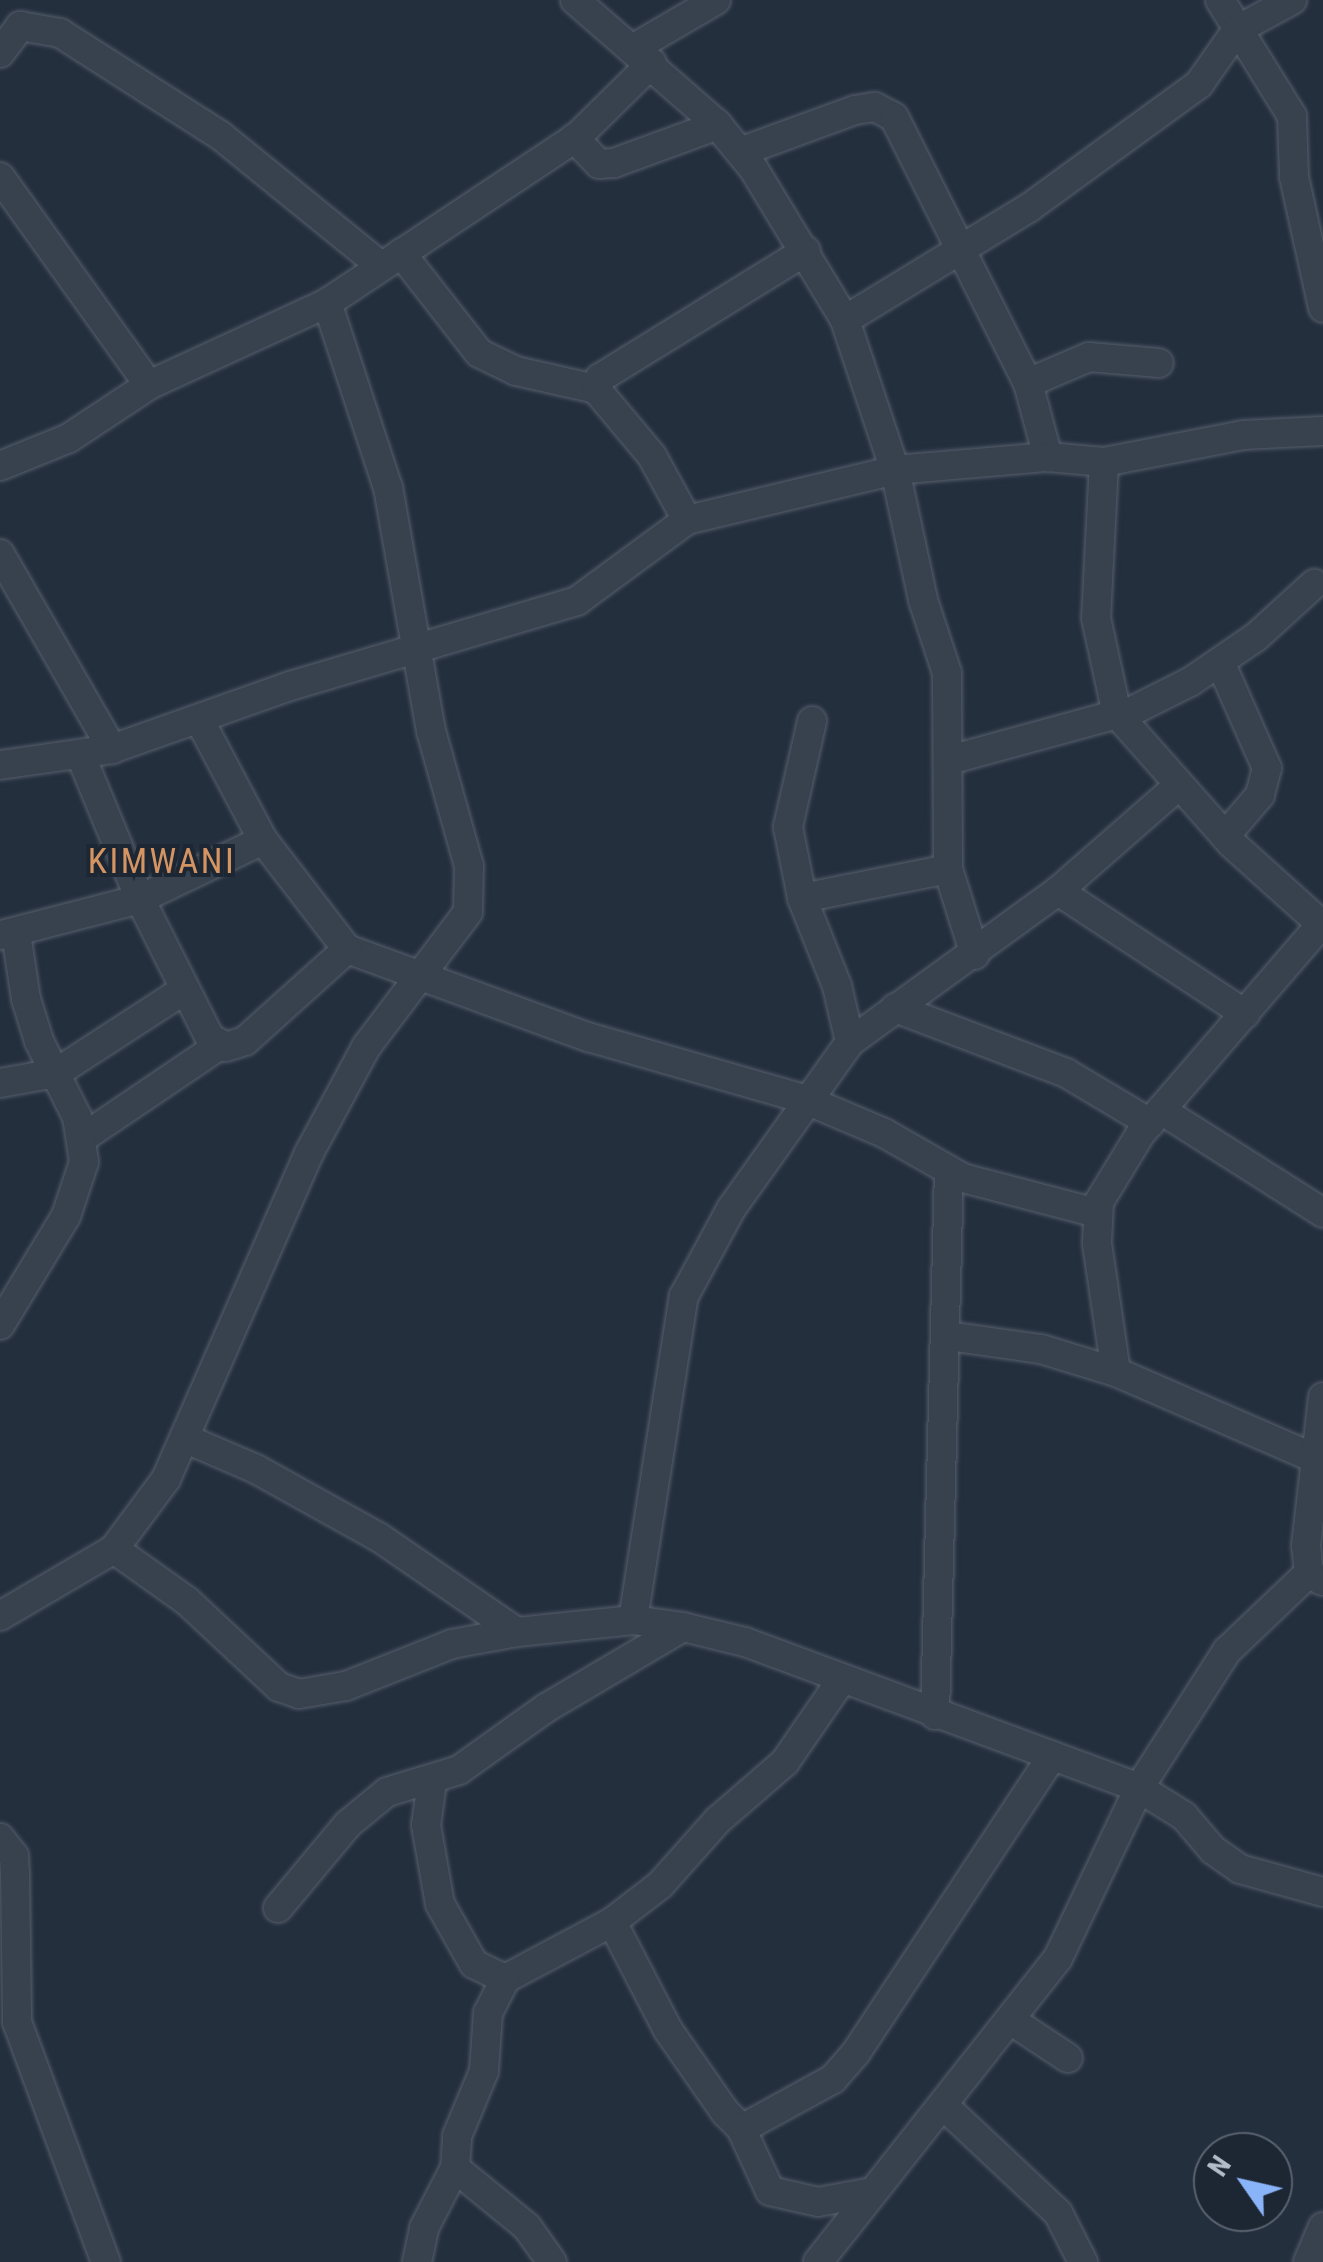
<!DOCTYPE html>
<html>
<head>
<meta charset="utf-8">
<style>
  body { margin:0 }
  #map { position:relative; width:1323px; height:2262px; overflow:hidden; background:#242f3e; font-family:"Roboto Condensed",sans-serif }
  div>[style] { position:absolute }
  .roads { filter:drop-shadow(0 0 2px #565f6c) drop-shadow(0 0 2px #565f6c) }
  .minor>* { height:28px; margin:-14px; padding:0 14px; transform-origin:14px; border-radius:14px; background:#38414e }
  span { translate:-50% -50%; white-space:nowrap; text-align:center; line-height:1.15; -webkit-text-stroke:8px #1d2633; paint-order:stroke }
  .quarter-label { font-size:35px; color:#d59563; letter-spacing:2.5px }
  .north { position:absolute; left:1193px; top:2132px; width:100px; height:100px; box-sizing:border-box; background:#1d2633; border:2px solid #59626f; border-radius:50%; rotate:304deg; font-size:28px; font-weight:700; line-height:40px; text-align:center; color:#b4bcc9 }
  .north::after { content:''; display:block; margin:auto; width:35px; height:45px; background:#8ab4f8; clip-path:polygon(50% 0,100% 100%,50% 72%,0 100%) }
</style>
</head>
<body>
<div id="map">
  <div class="roads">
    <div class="minor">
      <i style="left:575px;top:0;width:187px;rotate:41.1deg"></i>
      <i style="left:716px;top:123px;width:58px;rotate:50.6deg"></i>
      <i style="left:753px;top:168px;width:178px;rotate:58.8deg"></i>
      <i style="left:845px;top:320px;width:158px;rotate:71.6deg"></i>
      <i style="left:895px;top:470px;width:133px;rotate:77.8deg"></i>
      <i style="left:923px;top:600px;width:77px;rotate:71.8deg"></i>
      <i style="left:947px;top:673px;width:196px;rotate:89.7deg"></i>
      <i style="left:948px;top:869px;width:90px;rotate:72.6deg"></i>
      <i style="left:1220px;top:0;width:137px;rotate:58.2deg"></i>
      <i style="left:1292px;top:116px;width:61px;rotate:88.1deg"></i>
      <i style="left:1294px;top:177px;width:134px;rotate:77.5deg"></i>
      <i style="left:634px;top:48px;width:95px;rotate:-30.3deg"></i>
      <i style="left:0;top:53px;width:34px;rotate:-53deg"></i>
      <i style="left:20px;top:26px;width:41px;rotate:9.9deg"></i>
      <i style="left:60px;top:33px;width:191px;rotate:32.6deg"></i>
      <i style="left:221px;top:136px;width:206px;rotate:39.1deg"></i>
      <i style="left:574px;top:138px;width:36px;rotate:46deg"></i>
      <i style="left:599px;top:164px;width:15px;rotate:-4deg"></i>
      <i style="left:614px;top:163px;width:111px;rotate:-20.1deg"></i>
      <i style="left:740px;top:152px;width:122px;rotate:-20.1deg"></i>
      <i style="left:855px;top:110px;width:20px;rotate:-9deg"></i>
      <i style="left:875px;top:107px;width:21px;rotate:28deg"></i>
      <i style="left:894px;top:117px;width:298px;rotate:63.3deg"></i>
      <i style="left:1028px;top:383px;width:77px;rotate:74.9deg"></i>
      <i style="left:0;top:177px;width:256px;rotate:54.4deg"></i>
      <i style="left:401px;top:253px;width:127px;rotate:52deg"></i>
      <i style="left:479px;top:353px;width:41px;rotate:25.9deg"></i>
      <i style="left:516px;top:371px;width:82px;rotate:12.7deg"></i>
      <i style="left:845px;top:320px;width:217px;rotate:-31.4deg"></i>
      <i style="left:1030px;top:207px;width:209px;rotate:-36deg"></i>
      <i style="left:1199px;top:84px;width:66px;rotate:-54.9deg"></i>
      <i style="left:1237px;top:30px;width:63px;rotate:-28.6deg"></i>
      <i style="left:1028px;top:383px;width:66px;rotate:-23.1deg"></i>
      <i style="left:1089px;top:357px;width:70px;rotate:4.9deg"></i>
      <i style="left:1104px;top:462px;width:156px;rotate:92.9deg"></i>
      <i style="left:1096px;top:618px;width:98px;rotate:77.7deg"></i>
      <i style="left:1117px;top:714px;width:172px;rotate:48.5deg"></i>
      <i style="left:1231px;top:843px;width:121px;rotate:42deg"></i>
      <i style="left:0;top:466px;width:74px;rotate:-22.1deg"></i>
      <i style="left:69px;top:438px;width:96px;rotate:-33.5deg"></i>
      <i style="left:149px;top:385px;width:196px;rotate:-24.7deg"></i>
      <i style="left:327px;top:303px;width:301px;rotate:-33.6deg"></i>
      <i style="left:578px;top:136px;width:104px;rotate:-44.6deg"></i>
      <i style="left:687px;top:520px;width:73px;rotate:-118.7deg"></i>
      <i style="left:652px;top:456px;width:87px;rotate:-129.9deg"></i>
      <i style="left:596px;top:389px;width:12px;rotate:-70deg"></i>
      <i style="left:600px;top:378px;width:242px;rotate:-31.7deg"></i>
      <i style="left:0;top:554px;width:225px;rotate:60.1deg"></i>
      <i style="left:1220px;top:662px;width:116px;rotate:66.1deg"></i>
      <i style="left:1267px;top:768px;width:28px;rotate:105deg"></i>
      <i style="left:1260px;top:795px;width:54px;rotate:130.5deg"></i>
      <i style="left:1120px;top:717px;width:78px;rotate:-26.6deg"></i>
      <i style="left:1190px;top:682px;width:80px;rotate:-34.3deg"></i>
      <i style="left:1256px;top:637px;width:79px;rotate:-42.4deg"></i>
      <i style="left:200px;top:721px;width:135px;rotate:62.1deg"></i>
      <i style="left:263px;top:840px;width:138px;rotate:52.4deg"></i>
      <i style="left:347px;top:949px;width:257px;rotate:20.1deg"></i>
      <i style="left:588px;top:1037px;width:225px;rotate:16deg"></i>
      <i style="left:804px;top:1099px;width:87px;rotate:23deg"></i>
      <i style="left:884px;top:1133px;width:91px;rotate:29.7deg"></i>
      <i style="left:963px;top:1178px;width:138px;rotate:14.7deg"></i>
      <i style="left:812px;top:721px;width:109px;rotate:102.8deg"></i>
      <i style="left:788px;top:827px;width:72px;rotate:78.8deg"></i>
      <i style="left:802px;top:898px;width:95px;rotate:68.3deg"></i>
      <i style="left:837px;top:986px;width:57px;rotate:76.9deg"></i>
      <i style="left:80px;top:754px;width:157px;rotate:67.5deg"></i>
      <i style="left:140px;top:899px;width:156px;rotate:63.3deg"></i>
      <i style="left:210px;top:1038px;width:18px;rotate:29deg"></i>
      <i style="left:226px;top:1047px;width:20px;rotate:-18deg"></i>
      <i style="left:245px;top:1041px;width:137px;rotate:-42deg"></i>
      <i style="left:949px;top:760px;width:174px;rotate:-15.3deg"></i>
      <i style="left:0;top:765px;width:113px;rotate:-8.1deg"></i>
      <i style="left:112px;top:749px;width:189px;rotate:-19.5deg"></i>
      <i style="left:290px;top:686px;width:299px;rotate:-16.5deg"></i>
      <i style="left:577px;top:601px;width:137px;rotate:-36.4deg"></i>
      <i style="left:687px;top:520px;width:214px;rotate:-13.5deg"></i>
      <i style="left:895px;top:470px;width:154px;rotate:-4.9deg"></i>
      <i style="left:1048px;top:457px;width:56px;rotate:5.1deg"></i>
      <i style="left:1104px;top:462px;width:142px;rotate:-11deg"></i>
      <i style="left:1243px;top:435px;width:80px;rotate:-2.9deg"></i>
      <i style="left:1058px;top:891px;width:224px;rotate:33.3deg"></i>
      <i style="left:802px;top:898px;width:149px;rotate:-11.2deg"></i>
      <i style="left:1px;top:935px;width:144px;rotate:-14.5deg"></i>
      <i style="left:140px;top:899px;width:136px;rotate:-25.6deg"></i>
      <i style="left:895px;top:1008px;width:183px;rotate:20.8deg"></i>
      <i style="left:1066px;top:1073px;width:98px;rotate:30.8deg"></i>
      <i style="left:0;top:1083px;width:57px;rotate:-10.1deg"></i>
      <i style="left:56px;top:1073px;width:153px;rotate:-33deg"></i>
      <i style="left:1161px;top:1110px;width:192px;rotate:32.4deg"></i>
      <i style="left:84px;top:1137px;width:164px;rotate:-34.1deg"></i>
      <i style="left:0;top:1325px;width:127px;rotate:-58.8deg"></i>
      <i style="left:66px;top:1216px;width:57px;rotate:-71.6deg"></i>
      <i style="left:84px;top:1162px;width:46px;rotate:-98.8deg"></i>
      <i style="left:77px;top:1117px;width:85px;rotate:-116.6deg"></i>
      <i style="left:39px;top:1041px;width:44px;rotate:-107.2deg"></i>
      <i style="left:26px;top:999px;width:66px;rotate:-98.7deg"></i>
      <i style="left:948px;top:1336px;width:94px;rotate:8deg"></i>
      <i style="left:1041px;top:1349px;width:78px;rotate:17deg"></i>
      <i style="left:1116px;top:1372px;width:216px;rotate:23.5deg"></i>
      <i style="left:1116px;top:1372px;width:130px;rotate:-98.4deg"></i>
      <i style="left:1097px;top:1243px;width:41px;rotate:-87.2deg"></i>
      <i style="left:1099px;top:1202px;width:81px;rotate:-58.7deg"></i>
      <i style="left:1141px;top:1133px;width:279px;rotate:-49.2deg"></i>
      <i style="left:184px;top:1438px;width:78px;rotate:23.3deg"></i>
      <i style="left:256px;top:1469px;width:142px;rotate:29.1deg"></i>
      <i style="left:380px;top:1538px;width:166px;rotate:34.5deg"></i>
      <i style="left:114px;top:1549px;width:90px;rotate:35.5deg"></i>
      <i style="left:187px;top:1601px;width:126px;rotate:43.1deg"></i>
      <i style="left:279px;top:1687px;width:21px;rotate:19deg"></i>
      <i style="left:299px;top:1694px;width:48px;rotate:-9.7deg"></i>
      <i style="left:346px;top:1686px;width:114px;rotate:-21.6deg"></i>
      <i style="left:452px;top:1644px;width:66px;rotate:-10.5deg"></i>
      <i style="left:517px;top:1632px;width:117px;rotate:-5.9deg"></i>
      <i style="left:633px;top:1620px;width:50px;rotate:8deg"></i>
      <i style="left:683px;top:1627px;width:64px;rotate:13.6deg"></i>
      <i style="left:745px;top:1642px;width:420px;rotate:20.3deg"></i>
      <i style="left:1139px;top:1788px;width:53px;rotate:31.9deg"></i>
      <i style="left:1184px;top:1816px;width:45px;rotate:49.5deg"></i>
      <i style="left:1213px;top:1850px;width:33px;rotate:35deg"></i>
      <i style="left:1240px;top:1869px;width:86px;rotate:15.5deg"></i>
      <i style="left:1322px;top:1581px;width:15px;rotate:-148deg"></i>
      <i style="left:1309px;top:1573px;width:27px;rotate:-96deg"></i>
      <i style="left:1306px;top:1546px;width:150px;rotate:-83.5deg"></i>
      <i style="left:0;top:1616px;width:132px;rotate:-30.4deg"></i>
      <i style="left:114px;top:1549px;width:87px;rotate:-53.4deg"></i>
      <i style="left:166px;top:1479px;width:356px;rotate:-66.3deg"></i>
      <i style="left:309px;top:1153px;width:120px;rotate:-61.7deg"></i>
      <i style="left:366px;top:1047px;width:169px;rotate:-52.9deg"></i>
      <i style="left:468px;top:912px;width:46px;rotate:-88.8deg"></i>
      <i style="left:469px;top:866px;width:140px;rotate:-105.7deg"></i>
      <i style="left:431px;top:731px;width:247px;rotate:-100deg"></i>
      <i style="left:388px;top:488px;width:195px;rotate:-108.2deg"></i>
      <i style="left:633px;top:1620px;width:328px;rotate:-81.1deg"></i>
      <i style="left:684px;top:1296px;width:99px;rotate:-61.6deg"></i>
      <i style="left:731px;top:1209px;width:205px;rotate:-54.5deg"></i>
      <i style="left:850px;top:1042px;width:257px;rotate:-36deg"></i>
      <i style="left:1058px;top:891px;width:161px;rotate:-41.2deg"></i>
      <i style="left:935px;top:1715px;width:544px;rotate:-88.53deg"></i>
      <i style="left:432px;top:1782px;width:43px;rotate:97.9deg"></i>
      <i style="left:426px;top:1825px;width:80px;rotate:80deg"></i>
      <i style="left:440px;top:1904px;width:69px;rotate:60.5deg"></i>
      <i style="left:474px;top:1964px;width:34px;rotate:26deg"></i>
      <i style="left:505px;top:1979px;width:121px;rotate:-28deg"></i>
      <i style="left:612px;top:1922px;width:61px;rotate:-37.6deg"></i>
      <i style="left:660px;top:1885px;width:87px;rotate:-48.3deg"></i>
      <i style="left:718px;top:1820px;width:89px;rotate:-40.9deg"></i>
      <i style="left:785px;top:1762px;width:97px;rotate:-55.5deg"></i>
      <i style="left:0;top:1838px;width:23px;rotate:52deg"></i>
      <i style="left:14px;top:1856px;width:17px;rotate:87deg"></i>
      <i style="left:15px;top:1873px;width:149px;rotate:89.2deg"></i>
      <i style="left:17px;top:2022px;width:256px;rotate:69.7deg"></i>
      <i style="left:278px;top:1908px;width:109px;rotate:-50.2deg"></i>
      <i style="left:348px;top:1824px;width:50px;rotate:-39.4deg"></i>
      <i style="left:387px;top:1792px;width:75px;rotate:-17deg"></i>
      <i style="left:459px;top:1770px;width:107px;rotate:-35.5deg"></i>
      <i style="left:546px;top:1708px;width:159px;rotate:-30.6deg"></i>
      <i style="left:612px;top:1922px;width:122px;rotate:62.6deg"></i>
      <i style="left:668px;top:2030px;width:100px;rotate:55.2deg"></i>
      <i style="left:725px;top:2112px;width:23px;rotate:45deg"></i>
      <i style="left:741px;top:2128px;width:9px;rotate:-21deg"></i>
      <i style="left:749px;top:2125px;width:96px;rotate:-28.7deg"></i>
      <i style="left:833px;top:2079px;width:33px;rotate:-49deg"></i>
      <i style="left:855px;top:2054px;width:357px;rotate:-56.5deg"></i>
      <i style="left:1012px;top:2021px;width:67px;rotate:33.5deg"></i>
      <i style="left:943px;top:2105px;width:158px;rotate:43.2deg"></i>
      <i style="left:1058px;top:2213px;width:55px;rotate:63deg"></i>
      <i style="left:741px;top:2128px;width:69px;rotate:65.3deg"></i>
      <i style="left:770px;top:2191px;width:49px;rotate:12.9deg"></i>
      <i style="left:818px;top:2202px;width:50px;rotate:-10.4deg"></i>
      <i style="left:455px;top:2168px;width:93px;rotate:39.3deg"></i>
      <i style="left:527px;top:2227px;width:43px;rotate:54.5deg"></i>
      <i style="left:417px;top:2262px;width:35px;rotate:-78deg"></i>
      <i style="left:424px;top:2228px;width:68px;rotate:-62.7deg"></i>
      <i style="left:455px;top:2168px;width:32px;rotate:-86deg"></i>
      <i style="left:457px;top:2136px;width:70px;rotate:-67.4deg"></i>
      <i style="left:484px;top:2071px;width:58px;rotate:-86.1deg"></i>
      <i style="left:488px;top:2013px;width:38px;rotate:-63deg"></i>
      <i style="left:818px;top:2262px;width:387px;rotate:-51.7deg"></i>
      <i style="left:1058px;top:1958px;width:188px;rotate:-64.5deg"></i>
      <i style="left:1139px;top:1788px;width:163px;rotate:-57.3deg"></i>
      <i style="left:1227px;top:1651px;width:113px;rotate:-43.6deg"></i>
      <i style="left:1308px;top:2262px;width:38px;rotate:-67deg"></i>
    </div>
  </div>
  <div class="quarter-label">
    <span style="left:162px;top:862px">KIMWANI</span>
  </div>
  <div class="north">N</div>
</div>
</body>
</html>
